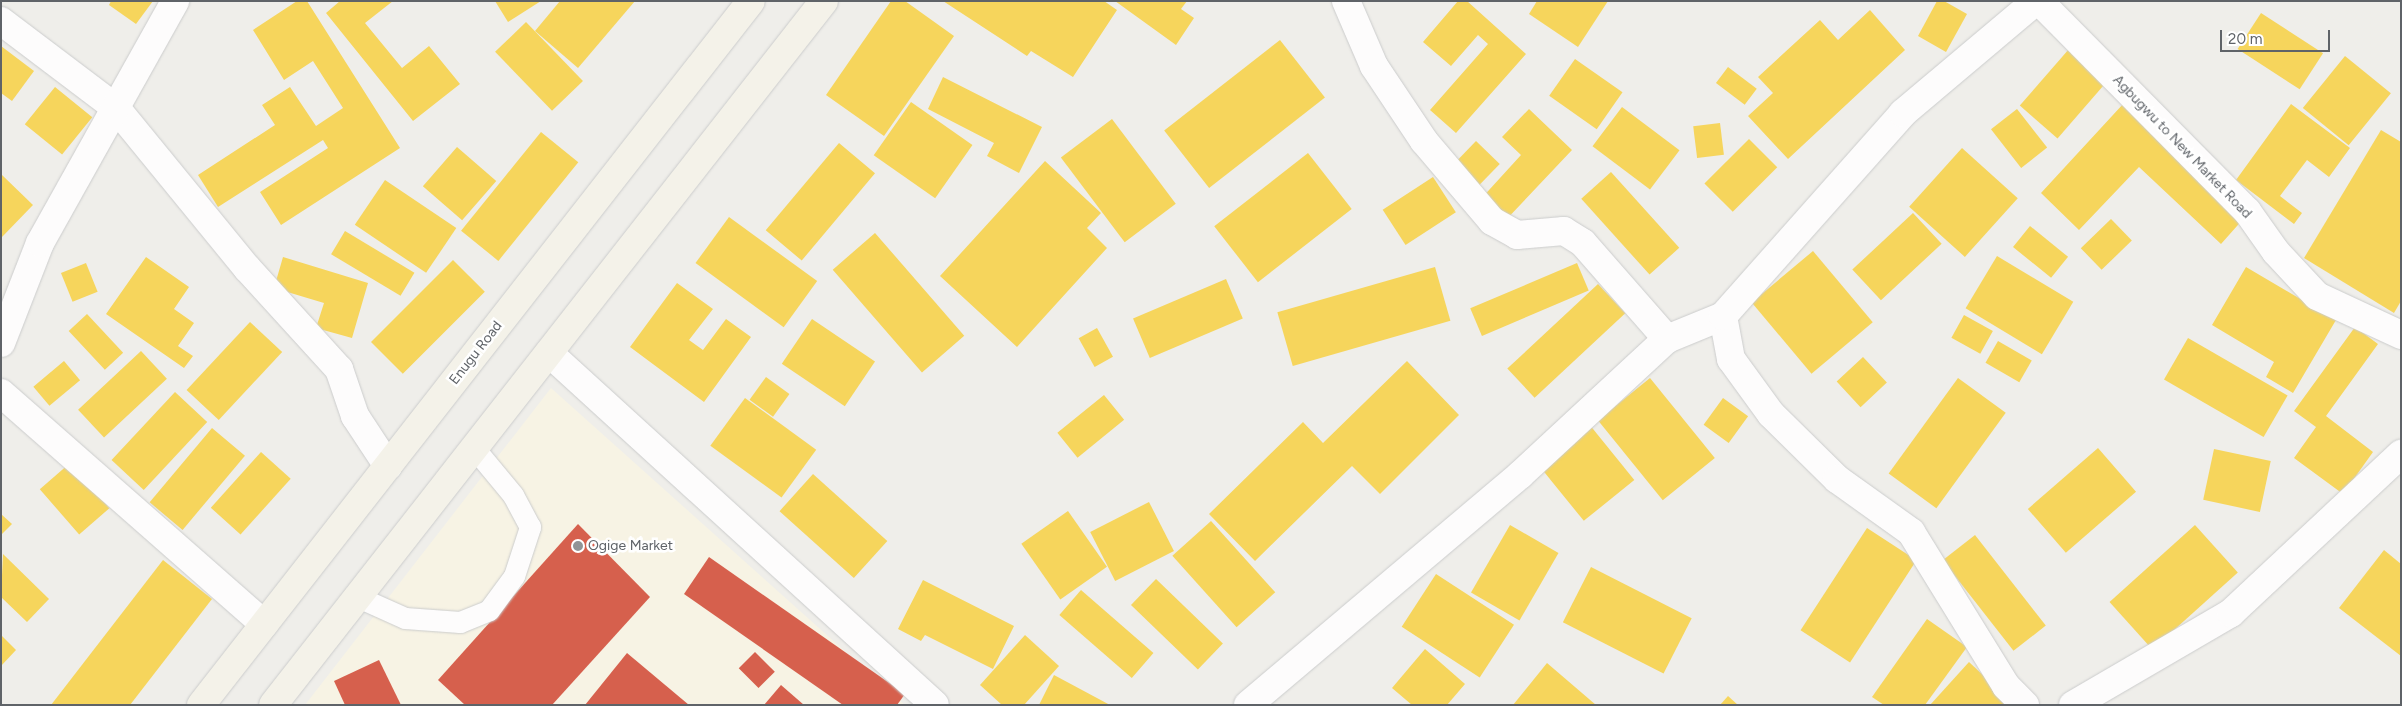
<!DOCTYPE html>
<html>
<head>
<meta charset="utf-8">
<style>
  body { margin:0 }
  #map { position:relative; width:2402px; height:706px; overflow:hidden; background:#efeeea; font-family:Figtree,sans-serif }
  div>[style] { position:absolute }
  .commercial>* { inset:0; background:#f7f3e4 }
  .homes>* { inset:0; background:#f6d55c; transform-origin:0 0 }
  .shops>* { inset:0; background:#d6604d; transform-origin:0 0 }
  .roads { filter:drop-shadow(0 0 1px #cbcccc) drop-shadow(0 0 1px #cbcccc) }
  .lane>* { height:21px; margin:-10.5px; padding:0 10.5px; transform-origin:10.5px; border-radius:10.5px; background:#fdfcfc }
  .street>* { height:28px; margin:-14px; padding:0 14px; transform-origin:14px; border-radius:14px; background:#fdfcfc }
  .secondary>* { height:28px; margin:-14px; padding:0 14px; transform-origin:14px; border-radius:14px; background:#fdfcfc }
  .primary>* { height:28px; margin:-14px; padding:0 14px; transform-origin:14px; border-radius:14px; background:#f4f2e9 }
  .dots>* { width:14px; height:14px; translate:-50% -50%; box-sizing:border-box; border:2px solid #fff; border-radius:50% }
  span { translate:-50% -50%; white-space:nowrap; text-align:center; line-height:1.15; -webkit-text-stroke:5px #fff; paint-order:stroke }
  .street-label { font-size:14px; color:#5f6368 }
  .poi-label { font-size:14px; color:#5f6368 }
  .left { translate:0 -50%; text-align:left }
  .frame { position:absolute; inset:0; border:2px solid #5f6368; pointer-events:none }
  .scale { position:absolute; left:2220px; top:30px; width:110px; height:22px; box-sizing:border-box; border:2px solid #5f6368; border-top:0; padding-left:6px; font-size:15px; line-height:18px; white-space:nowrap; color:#5f6368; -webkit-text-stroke:4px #fff; paint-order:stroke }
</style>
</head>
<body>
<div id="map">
  <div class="commercial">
    <i style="clip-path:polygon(551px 388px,905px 705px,305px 705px)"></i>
  </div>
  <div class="homes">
    <i style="clip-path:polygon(111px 1px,153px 1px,136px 24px,109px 5px)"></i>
    <i style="clip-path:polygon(297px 1px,307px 1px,400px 148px,281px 225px,260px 192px,328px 148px,323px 140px,218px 207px,198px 175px,275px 125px,262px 105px,290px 87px,316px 126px,343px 108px,313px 61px,284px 80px,253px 30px)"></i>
    <i style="clip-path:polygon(340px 1px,393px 1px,365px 23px,402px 68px,429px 46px,460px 84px,413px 121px,326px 13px)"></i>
    <i style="clip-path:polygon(495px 1px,541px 1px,508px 22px)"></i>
    <i style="clip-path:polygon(560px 1px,635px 1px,578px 68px,535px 31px)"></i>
    <i style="clip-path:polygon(891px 1px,905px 1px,954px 36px,884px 136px,826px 95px)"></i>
    <i style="clip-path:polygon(943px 1px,1104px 1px,1117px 10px,1073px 77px,1031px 51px,1027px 56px)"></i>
    <i style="clip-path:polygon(1115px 1px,1187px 1px,1181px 9px,1194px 18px,1176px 45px)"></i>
    <i style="clip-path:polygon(1458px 1px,1467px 1px,1526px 54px,1456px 133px,1430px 110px,1488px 44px,1478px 35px,1451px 66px,1423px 42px)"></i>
    <i style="clip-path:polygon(1537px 1px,1608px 1px,1578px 47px,1529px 14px)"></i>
    <i style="clip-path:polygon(1937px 1px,1944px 1px,1967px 14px,1946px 52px,1918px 36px)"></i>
    <i style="clip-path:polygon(1870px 10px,1905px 50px,1788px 159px,1748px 116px,1773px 93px,1758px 77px,1820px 20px,1838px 40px)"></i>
    <i style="left:2261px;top:13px;width:74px;height:43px;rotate:33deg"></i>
    <i style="left:526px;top:22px;width:82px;height:43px;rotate:46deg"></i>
    <i style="left:1280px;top:40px;width:73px;height:147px;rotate:52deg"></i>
    <i style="clip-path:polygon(1px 46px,34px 71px,12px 101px,1px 93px)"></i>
    <i style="left:2069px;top:49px;width:50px;height:75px;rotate:41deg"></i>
    <i style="left:2345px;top:56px;width:59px;height:67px;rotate:39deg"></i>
    <i style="left:1575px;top:59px;width:58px;height:45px;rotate:35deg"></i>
    <i style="left:1728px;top:67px;width:36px;height:20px;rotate:37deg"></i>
    <i style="clip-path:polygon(943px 77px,1042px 127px,1019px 173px,987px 156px,994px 143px,928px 109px)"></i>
    <i style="left:55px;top:87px;width:48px;height:48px;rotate:39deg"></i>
    <i style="left:911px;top:102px;width:75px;height:65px;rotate:35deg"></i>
    <i style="clip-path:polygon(2124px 103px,2245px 217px,2221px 244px,2139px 167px,2079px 230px,2041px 193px)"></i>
    <i style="clip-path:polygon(2291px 104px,2350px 148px,2329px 177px,2307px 160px,2280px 196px,2302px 213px,2294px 224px,2236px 180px)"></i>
    <i style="left:1622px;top:107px;width:72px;height:49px;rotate:37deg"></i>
    <i style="clip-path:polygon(1529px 109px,1572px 150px,1503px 223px,1479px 201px,1521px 155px,1502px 137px)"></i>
    <i style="left:2017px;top:109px;width:49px;height:33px;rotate:52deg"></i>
    <i style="left:1112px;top:119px;width:106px;height:64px;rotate:53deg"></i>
    <i style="left:1720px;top:123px;width:32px;height:27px;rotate:83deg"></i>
    <i style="clip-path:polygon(2381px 130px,2401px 142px,2401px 301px,2394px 313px,2304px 258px)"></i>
    <i style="left:541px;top:132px;width:48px;height:127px;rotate:39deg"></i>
    <i style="left:1749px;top:139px;width:40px;height:63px;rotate:45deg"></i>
    <i style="left:1476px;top:141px;width:33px;height:35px;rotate:44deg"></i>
    <i style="left:839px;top:143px;width:47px;height:114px;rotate:40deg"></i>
    <i style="left:457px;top:147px;width:52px;height:52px;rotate:41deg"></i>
    <i style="left:1962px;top:148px;width:75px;height:79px;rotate:42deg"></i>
    <i style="left:1308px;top:153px;width:71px;height:119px;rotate:52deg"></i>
    <i style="clip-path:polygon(1045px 161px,1101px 213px,1087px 228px,1107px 248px,1017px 347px,940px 276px)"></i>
    <i style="left:1611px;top:172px;width:102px;height:40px;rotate:48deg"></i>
    <i style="clip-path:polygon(2px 175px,33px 205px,1px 238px,1px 176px)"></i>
    <i style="left:1433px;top:177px;width:42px;height:60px;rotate:57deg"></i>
    <i style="left:385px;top:180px;width:86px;height:54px;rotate:34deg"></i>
    <i style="left:1913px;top:213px;width:42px;height:83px;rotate:47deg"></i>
    <i style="left:729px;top:217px;width:109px;height:57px;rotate:36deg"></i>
    <i style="left:2111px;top:219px;width:30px;height:42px;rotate:46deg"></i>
    <i style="left:2030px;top:226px;width:49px;height:27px;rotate:39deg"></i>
    <i style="left:345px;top:231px;width:81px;height:27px;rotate:31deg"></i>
    <i style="left:875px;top:233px;width:136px;height:56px;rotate:49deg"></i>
    <i style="left:1813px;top:251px;width:93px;height:80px;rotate:50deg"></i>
    <i style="left:1997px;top:256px;width:89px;height:61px;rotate:31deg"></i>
    <i style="clip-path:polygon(146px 257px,189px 287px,174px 309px,194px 323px,178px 346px,193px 356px,184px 368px,106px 314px)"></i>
    <i style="clip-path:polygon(283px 257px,368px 283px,352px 338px,316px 328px,324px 303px,274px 288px)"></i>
    <i style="left:453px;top:260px;width:45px;height:116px;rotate:45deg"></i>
    <i style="left:86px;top:263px;width:31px;height:27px;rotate:68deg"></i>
    <i style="left:1577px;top:263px;width:30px;height:116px;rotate:67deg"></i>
    <i style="left:1435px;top:267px;width:56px;height:164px;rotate:74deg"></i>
    <i style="clip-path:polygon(2246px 267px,2336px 320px,2293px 393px,2266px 377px,2274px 362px,2212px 325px)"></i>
    <i style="left:1226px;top:279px;width:43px;height:101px;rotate:67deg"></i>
    <i style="clip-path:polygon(677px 283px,713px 309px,689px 340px,703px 350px,726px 319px,751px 337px,704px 402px,630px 347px)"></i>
    <i style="left:1598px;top:284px;width:40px;height:124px;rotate:47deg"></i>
    <i style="left:87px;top:314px;width:53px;height:25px;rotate:47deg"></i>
    <i style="left:1964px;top:315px;width:33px;height:26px;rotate:29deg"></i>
    <i style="left:812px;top:319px;width:76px;height:54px;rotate:34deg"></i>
    <i style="left:250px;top:322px;width:44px;height:93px;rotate:43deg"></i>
    <i style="clip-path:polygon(2355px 327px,2378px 344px,2326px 416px,2373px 452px,2343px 494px,2294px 458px,2316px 427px,2294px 411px)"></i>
    <i style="left:1097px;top:328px;width:33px;height:21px;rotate:61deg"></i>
    <i style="left:2188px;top:338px;width:115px;height:48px;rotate:30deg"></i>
    <i style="left:1998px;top:341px;width:39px;height:25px;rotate:30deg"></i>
    <i style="left:141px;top:351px;width:38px;height:86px;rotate:47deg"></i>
    <i style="left:1863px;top:357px;width:35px;height:36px;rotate:47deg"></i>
    <i style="left:64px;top:361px;width:25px;height:40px;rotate:50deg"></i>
    <i style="clip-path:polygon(1407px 361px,1459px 415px,1380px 494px,1352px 466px,1255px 561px,1209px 514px,1303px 422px,1323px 443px)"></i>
    <i style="left:766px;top:377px;width:29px;height:28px;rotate:36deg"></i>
    <i style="left:1650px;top:378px;width:103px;height:67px;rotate:51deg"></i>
    <i style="left:1958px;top:378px;width:59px;height:118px;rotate:36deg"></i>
    <i style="left:175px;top:392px;width:44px;height:93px;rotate:43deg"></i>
    <i style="left:1104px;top:395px;width:32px;height:60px;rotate:51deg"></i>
    <i style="left:745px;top:398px;width:88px;height:59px;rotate:36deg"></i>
    <i style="left:1723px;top:398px;width:31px;height:33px;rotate:36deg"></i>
    <i style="left:1589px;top:424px;width:72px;height:65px;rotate:51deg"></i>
    <i style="left:212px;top:428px;width:43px;height:97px;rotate:40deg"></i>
    <i style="left:2098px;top:448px;width:58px;height:93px;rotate:49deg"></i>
    <i style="left:2214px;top:449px;width:58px;height:52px;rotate:12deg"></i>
    <i style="left:261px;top:452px;width:40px;height:75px;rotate:42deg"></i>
    <i style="left:70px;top:463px;width:60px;height:40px;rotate:49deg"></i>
    <i style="left:813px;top:474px;width:100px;height:50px;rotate:42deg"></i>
    <i style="left:1149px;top:502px;width:55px;height:66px;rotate:63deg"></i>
    <i style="left:1068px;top:511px;width:68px;height:57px;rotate:55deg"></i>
    <i style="clip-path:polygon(1px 514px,12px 524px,1px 535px)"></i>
    <i style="left:1211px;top:521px;width:96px;height:52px;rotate:48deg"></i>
    <i style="left:1510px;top:525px;width:56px;height:78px;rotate:30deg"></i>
    <i style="left:2195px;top:525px;width:64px;height:115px;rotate:48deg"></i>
    <i style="left:1867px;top:528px;width:59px;height:122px;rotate:33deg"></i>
    <i style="left:1975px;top:535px;width:115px;height:41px;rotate:52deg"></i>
    <i style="clip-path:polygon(2384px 550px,2401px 564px,2401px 656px,2339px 608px)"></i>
    <i style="clip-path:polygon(3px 554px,49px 599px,27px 622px,1px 597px)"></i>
    <i style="clip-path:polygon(163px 560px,212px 599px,130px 705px,51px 705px)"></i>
    <i style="left:1591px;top:567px;width:113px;height:62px;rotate:27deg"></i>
    <i style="left:1436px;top:574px;width:93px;height:63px;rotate:33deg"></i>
    <i style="left:1156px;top:579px;width:93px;height:36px;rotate:44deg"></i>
    <i style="clip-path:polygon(923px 580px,1014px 626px,993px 669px,925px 635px,921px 641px,898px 629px)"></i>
    <i style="left:1081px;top:590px;width:96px;height:33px;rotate:41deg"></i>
    <i style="clip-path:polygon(1927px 619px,1967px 647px,1925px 705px,1884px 705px,1872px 697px)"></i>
    <i style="clip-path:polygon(1px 635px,16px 650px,1px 666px)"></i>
    <i style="clip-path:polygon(1025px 635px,1059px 666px,1024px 705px,1002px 705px,980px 685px)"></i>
    <i style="clip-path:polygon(1425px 649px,1465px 684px,1447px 705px,1412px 705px,1392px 688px)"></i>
    <i style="clip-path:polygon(1969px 662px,2015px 705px,1930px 705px)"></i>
    <i style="clip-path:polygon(1547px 663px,1596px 705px,1513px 705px)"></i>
    <i style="clip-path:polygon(1054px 675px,1110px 705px,1039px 705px)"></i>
    <i style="clip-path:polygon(1728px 696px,1738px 705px,1720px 705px)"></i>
  </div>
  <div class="shops">
    <i style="clip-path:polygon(578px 524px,650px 597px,552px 705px,465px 705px,438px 680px)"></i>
    <i style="clip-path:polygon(709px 557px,905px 694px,897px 705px,843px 705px,684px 594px)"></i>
    <i style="left:755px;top:652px;width:28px;height:23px;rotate:45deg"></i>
    <i style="clip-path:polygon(627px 653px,689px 705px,585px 705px)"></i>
    <i style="clip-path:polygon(379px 660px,401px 705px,345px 705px,334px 681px)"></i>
    <i style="clip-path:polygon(781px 685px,804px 705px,764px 705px)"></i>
  </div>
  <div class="roads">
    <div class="lane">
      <i style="left:358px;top:597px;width:51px;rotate:24.1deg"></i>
      <i style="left:405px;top:618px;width:55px;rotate:4.2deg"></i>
      <i style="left:460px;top:622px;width:31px;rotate:-22deg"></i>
      <i style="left:489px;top:610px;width:42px;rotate:-53.7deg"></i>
      <i style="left:514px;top:576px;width:52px;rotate:-71.9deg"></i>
      <i style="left:530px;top:527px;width:36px;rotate:-118deg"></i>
      <i style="left:513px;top:495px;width:61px;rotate:-129.7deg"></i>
    </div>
    <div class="street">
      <i style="left:1346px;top:1px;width:71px;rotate:66.7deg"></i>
      <i style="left:1374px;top:66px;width:90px;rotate:56.3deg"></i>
      <i style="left:1424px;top:141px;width:105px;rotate:49.6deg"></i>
      <i style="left:1492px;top:221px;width:29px;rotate:29deg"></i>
      <i style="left:1517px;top:235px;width:47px;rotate:-4.9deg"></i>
      <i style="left:1564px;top:231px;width:22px;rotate:32deg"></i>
      <i style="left:1583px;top:243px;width:128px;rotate:48.8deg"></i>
      <i style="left:2039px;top:1px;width:296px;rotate:45.3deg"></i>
      <i style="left:2247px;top:211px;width:50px;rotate:54.7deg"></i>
      <i style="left:2276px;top:252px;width:60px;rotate:47deg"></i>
      <i style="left:2317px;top:296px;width:93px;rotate:24.9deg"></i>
      <i style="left:1px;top:21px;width:144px;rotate:37.1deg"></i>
      <i style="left:116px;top:108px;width:207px;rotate:50.7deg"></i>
      <i style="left:247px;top:268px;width:137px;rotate:47.7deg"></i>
      <i style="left:339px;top:369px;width:50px;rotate:71.2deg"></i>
      <i style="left:355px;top:416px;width:60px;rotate:56.6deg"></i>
      <i style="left:1723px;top:316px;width:44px;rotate:79.5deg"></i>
      <i style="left:1731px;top:359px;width:68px;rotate:54deg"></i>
      <i style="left:1771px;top:414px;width:93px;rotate:44.6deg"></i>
      <i style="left:1837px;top:479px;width:91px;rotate:35.6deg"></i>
      <i style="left:1911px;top:532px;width:181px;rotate:58.3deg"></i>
      <i style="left:2006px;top:686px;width:27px;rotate:45deg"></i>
      <i style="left:1px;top:343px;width:107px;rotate:-68.7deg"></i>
      <i style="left:40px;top:243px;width:277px;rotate:-60.8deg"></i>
      <i style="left:1px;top:393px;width:350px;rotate:41.3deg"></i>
      <i style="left:1248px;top:705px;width:356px;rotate:-40.2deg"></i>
      <i style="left:1520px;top:475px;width:200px;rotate:-42.8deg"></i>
      <i style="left:1667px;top:339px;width:61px;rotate:-22.3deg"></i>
      <i style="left:1723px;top:316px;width:271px;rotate:-48.4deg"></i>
      <i style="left:1903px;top:113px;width:174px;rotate:-40.1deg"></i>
      <i style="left:2073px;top:705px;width:183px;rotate:-30.2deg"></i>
      <i style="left:2231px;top:613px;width:233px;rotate:-43.1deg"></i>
    </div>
    <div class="secondary">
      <i style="left:549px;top:353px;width:522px;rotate:42.36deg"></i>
    </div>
    <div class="primary">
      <i style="left:201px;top:705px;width:893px;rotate:-52deg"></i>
      <i style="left:273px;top:705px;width:894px;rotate:-51.95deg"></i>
    </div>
  </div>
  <div class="dots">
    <i style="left:578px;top:546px;background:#919496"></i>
  </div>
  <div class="street-label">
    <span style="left:2182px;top:147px;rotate:46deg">Agbugwu to New Market Road</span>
    <span style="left:476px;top:353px;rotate:-52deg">Enugu Road</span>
  </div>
  <div class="poi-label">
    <span class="left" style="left:588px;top:546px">Ogige Market</span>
  </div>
  <div class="frame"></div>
  <div class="scale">20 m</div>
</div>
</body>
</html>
